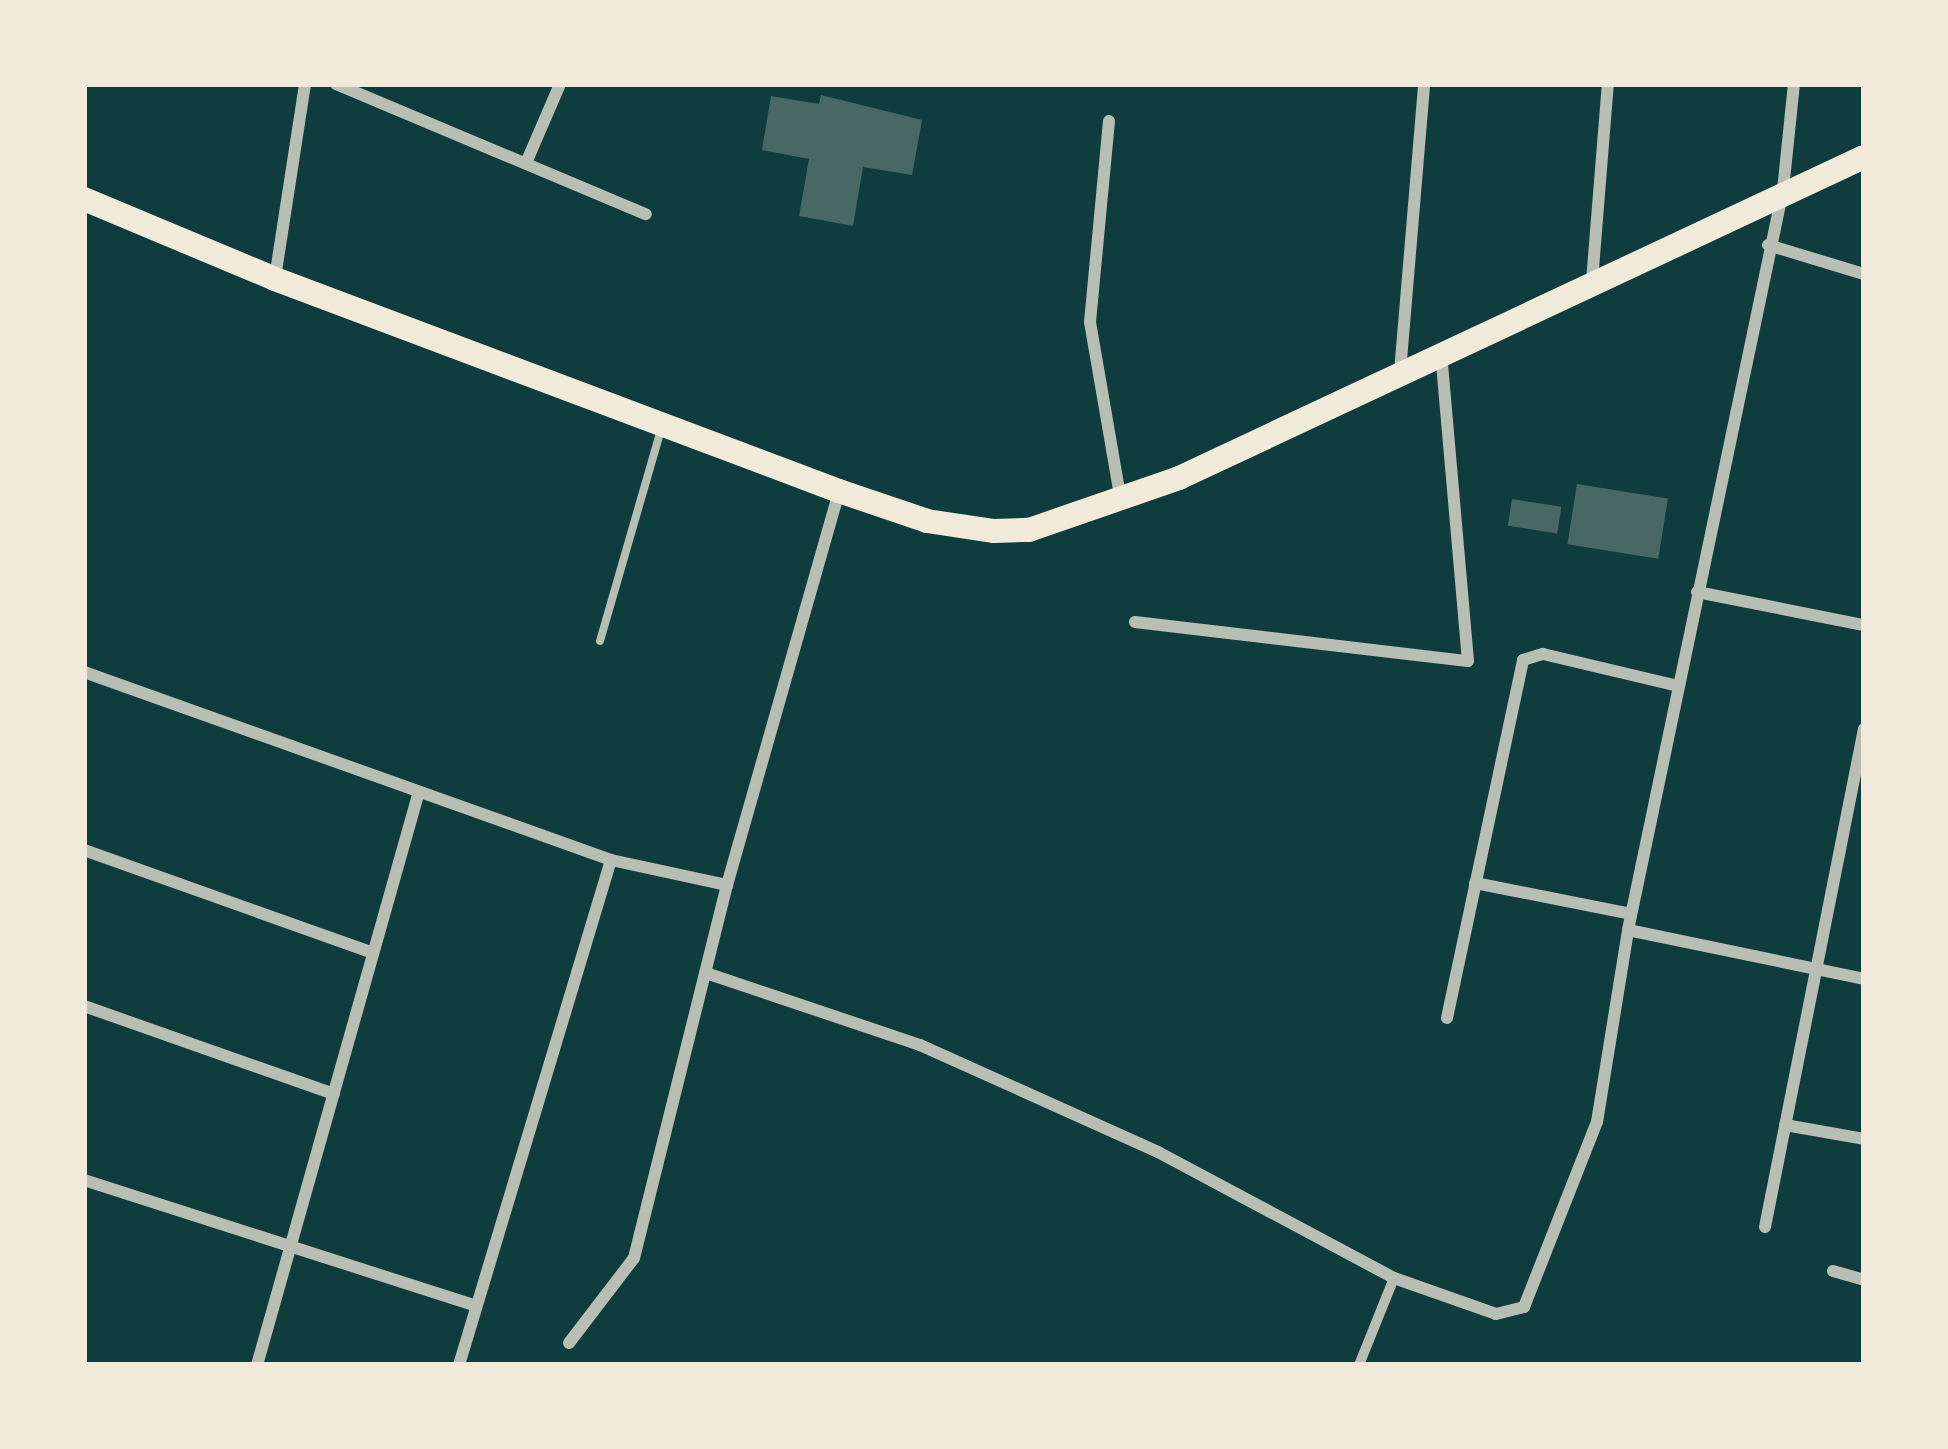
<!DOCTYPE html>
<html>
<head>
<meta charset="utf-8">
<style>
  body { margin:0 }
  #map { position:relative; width:1948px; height:1449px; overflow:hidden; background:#0f3d3e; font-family:"Alegreya Sans",sans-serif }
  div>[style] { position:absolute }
  .building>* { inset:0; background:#486865; transform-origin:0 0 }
  .service>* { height:8px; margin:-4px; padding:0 4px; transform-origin:4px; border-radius:4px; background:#b8beb3 }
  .pedestrian>* { height:10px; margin:-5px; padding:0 5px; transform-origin:5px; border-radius:5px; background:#b8beb3 }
  .minor>* { height:12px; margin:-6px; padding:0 6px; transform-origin:6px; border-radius:6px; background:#b8beb3 }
  .primary>* { height:24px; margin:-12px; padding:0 12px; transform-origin:12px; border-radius:12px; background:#f1e9da }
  span { translate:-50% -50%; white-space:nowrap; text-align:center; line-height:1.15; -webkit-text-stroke:9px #f1e9da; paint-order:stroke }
  .frame { position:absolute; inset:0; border:87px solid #f1e9da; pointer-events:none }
</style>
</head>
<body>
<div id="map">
  <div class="building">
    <i style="clip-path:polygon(821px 95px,922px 120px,912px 175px,863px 167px,853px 226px,799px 216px,809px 159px,762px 150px,771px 96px,819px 104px)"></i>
    <i style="left:1577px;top:484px;width:92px;height:61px;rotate:9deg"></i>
    <i style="left:1512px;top:499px;width:50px;height:27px;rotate:9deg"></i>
  </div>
  <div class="service">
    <i style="left:600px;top:641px;width:220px;rotate:-73.9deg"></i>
  </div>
  <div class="pedestrian">
    <i style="left:1359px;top:1365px;width:94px;rotate:-68.1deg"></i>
  </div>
  <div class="minor">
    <i style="left:336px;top:84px;width:336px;rotate:22.8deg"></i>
    <i style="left:1109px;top:121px;width:202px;rotate:95.4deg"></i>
    <i style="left:1090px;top:322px;width:182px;rotate:80.2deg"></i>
    <i style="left:526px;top:163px;width:86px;rotate:-66.7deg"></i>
    <i style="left:1768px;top:245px;width:100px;rotate:16.8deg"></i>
    <i style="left:275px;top:278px;width:196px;rotate:-81.2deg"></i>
    <i style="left:1592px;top:281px;width:198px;rotate:-85.4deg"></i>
    <i style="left:1400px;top:372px;width:289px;rotate:-85.2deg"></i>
    <i style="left:1697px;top:592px;width:170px;rotate:11.2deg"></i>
    <i style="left:1135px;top:622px;width:335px;rotate:6.7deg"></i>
    <i style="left:1468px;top:661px;width:308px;rotate:-95deg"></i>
    <i style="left:84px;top:672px;width:560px;rotate:19.63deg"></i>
    <i style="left:611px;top:860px;width:119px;rotate:12.2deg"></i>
    <i style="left:84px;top:850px;width:307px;rotate:19.6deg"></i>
    <i style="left:1475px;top:883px;width:159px;rotate:11.2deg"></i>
    <i style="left:1628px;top:930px;width:241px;rotate:11.7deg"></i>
    <i style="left:706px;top:973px;width:226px;rotate:18.6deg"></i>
    <i style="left:920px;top:1045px;width:261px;rotate:24.2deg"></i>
    <i style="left:1158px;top:1152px;width:268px;rotate:28.1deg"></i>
    <i style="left:1394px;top:1278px;width:108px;rotate:19.4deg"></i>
    <i style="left:1496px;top:1314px;width:29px;rotate:-14deg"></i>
    <i style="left:1524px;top:1307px;width:199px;rotate:-68.5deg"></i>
    <i style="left:1597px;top:1122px;width:194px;rotate:-80.8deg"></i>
    <i style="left:1628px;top:930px;width:756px;rotate:-78.17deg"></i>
    <i style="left:1783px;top:190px;width:107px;rotate:-84.1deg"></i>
    <i style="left:84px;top:1006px;width:265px;rotate:19.4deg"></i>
    <i style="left:1447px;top:1018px;width:366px;rotate:-78deg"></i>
    <i style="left:1523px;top:660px;width:21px;rotate:-17deg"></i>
    <i style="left:1543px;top:654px;width:139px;rotate:13.3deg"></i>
    <i style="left:1785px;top:1125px;width:80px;rotate:10deg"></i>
    <i style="left:84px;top:1180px;width:410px;rotate:17.8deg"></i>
    <i style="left:1765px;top:1227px;width:508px;rotate:-78.76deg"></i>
    <i style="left:1833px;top:1271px;width:32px;rotate:16deg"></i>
    <i style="left:569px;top:1343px;width:107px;rotate:-52.6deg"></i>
    <i style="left:634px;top:1258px;width:384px;rotate:-76deg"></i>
    <i style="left:727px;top:885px;width:409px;rotate:-74.1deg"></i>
    <i style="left:257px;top:1365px;width:592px;rotate:-74.23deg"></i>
    <i style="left:459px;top:1365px;width:527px;rotate:-73.25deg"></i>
  </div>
  <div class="primary">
    <i style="left:84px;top:199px;width:207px;rotate:22.7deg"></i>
    <i style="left:275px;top:279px;width:603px;rotate:20.6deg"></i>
    <i style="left:839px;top:491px;width:93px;rotate:18.8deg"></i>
    <i style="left:927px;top:521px;width:68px;rotate:8.5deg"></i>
    <i style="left:994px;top:531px;width:35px;rotate:-2deg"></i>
    <i style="left:1029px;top:530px;width:159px;rotate:-19.1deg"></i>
    <i style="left:1179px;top:478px;width:756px;rotate:-25.11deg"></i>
  </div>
  <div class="frame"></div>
</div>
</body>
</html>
